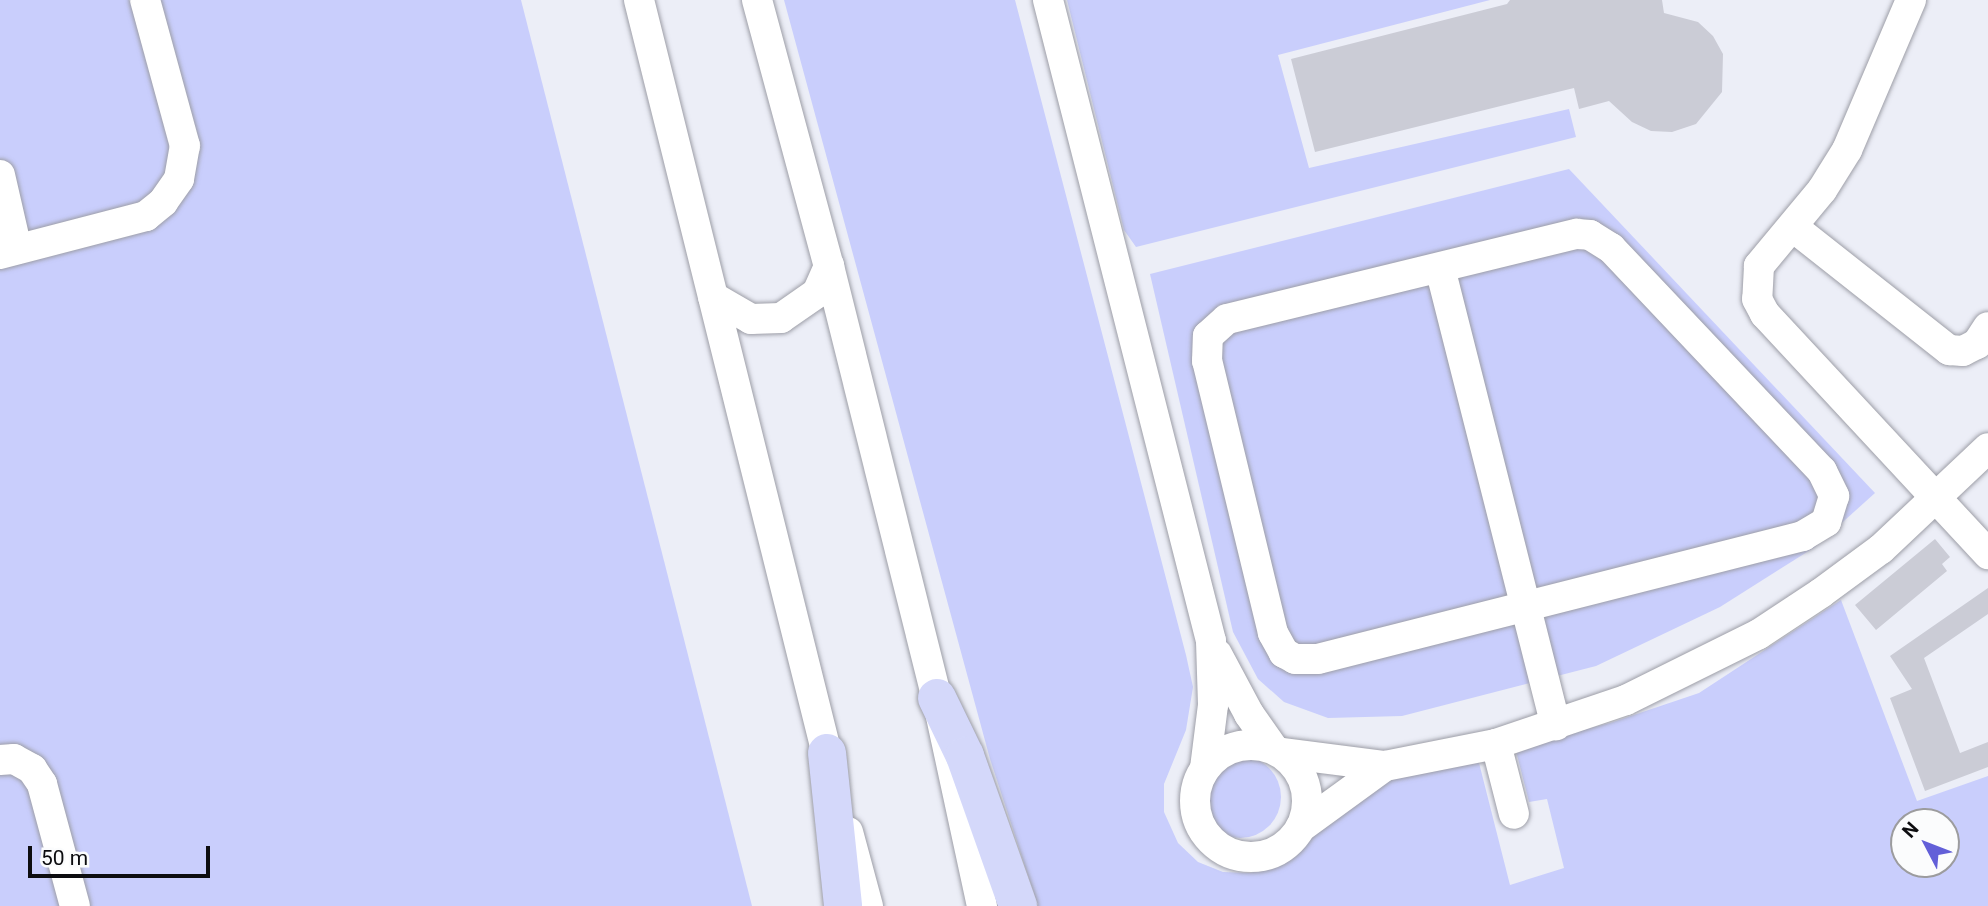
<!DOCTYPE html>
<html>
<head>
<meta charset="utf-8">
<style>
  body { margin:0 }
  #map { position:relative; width:1988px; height:906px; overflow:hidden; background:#eceef7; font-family:Roboto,sans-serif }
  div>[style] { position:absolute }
  .green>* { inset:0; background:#c9cefc }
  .round { border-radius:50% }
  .building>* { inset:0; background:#cbccd6 }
  .roads { filter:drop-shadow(0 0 2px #9d9ea7) drop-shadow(0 0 2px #9d9ea7) }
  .minor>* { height:30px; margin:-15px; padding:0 15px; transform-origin:15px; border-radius:15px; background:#fff }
  .minor>.ring { margin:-15px; padding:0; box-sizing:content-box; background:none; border:30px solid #fff; border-radius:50% }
  .major>* { height:38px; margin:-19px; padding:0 19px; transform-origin:19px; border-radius:19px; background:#d4d8fa }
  span { translate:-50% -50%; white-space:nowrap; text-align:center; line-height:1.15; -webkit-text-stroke:7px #fbfcfd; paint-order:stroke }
  .north { position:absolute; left:1890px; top:808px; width:70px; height:70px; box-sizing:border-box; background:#fbfcfd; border:2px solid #9c9c9e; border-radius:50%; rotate:312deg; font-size:19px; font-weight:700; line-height:28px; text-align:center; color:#0d0d10 }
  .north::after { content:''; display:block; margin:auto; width:24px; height:32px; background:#625fd8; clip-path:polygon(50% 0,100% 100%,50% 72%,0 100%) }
  .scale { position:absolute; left:28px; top:846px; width:182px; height:32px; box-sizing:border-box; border:4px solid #0d0d10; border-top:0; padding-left:9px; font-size:21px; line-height:24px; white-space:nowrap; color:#0d0d10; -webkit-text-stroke:5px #fbfcfd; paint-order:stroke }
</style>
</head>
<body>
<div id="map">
  <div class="green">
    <i style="clip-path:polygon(0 0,521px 0,752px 906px,0 906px)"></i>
    <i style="clip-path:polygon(evenodd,784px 0,1015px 0,1186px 655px,1193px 687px,1186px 730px,1164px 784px,1164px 812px,1178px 843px,1198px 862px,1223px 872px,1250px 873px,1274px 866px,1365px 782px,1477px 755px,1510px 885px,1564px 868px,1547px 799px,1529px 802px,1515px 747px,1610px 723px,1699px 693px,1841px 600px,1917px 801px,1988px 776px,1988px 906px,1038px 906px,990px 759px,784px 0,1904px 822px,1946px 822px,1946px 864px,1904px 864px,1904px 822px)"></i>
    <i style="clip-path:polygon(1067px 0,1490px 0,1278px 55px,1309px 168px,1569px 109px,1576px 137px,1136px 247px,1124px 230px)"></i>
    <i style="clip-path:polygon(1569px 169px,1875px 493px,1815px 547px,1720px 607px,1596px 666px,1402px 716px,1328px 718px,1284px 702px,1258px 679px,1233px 632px,1150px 274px)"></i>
    <i class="round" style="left:1199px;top:756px;width:82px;height:82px"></i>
  </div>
  <div class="building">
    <i style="clip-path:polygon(1510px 0,1662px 0,1664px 13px,1698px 22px,1713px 36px,1723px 54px,1722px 92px,1696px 124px,1672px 132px,1651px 131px,1632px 122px,1609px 101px,1579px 109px,1574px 88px,1315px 152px,1291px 59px,1507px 4px)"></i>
    <i style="clip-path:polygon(1935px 539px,1950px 557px,1942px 564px,1947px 571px,1876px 630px,1855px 605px)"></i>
    <i style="clip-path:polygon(1988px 588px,1988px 614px,1924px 658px,1960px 753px,1988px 742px,1988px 767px,1925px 791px,1890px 698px,1912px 689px,1890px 656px)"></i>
  </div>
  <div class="roads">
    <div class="minor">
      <i style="left:639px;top:0;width:798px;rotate:76deg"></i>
      <i style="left:757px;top:0;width:276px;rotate:74.9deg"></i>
      <i style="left:829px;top:266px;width:445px;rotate:76deg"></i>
      <i style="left:937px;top:698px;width:213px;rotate:77.8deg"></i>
      <i style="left:1048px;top:0;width:661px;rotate:75.73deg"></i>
      <i style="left:1211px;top:641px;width:64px;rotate:88.2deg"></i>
      <i style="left:1213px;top:705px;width:64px;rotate:97.2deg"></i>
      <i style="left:1911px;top:0;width:163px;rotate:113.1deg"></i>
      <i style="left:1847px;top:150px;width:47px;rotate:122deg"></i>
      <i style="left:1822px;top:190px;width:99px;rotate:129.7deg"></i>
      <i style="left:1759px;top:266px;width:33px;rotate:93deg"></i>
      <i style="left:1757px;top:299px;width:17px;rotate:62deg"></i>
      <i style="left:1765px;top:314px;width:328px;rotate:47.1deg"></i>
      <i style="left:0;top:175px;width:76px;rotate:77.1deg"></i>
      <i style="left:1793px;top:227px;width:199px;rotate:38.3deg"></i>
      <i style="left:1949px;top:350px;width:14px;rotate:4deg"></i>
      <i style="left:1963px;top:351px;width:16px;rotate:-27deg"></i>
      <i style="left:1977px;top:344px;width:20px;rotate:-57deg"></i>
      <i style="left:1577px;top:234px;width:13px;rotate:4deg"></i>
      <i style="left:1590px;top:235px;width:25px;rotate:32deg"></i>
      <i style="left:1611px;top:248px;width:307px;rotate:46.6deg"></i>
      <i style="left:1822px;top:471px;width:28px;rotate:64deg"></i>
      <i style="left:1834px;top:496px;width:27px;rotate:107deg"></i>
      <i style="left:1826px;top:522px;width:27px;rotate:149deg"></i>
      <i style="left:1803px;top:536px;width:500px;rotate:165.77deg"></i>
      <i style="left:1318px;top:659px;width:23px;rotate:180deg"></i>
      <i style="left:1295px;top:659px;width:13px;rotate:-151deg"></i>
      <i style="left:1284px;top:653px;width:23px;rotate:-119deg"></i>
      <i style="left:1273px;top:633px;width:280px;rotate:-103.6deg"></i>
      <i style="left:1207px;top:361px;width:25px;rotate:-88deg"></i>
      <i style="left:1208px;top:336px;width:25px;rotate:-42deg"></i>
      <i style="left:1227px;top:319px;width:360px;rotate:-13.7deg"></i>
      <i style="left:0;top:254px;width:151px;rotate:-14.6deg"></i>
      <i style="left:146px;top:216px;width:22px;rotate:-39deg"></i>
      <i style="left:163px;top:202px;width:28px;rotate:-55deg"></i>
      <i style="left:179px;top:179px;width:34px;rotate:-80deg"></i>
      <i style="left:185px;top:146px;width:151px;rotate:-105.3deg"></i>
      <i style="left:1440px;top:268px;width:472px;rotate:75.8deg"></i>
      <i style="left:713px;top:297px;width:44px;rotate:30.1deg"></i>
      <i style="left:751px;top:319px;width:30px;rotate:-2deg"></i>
      <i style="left:781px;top:318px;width:44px;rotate:-34.8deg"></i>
      <i style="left:817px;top:293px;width:30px;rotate:-66deg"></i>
      <i style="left:1217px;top:654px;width:68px;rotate:61.9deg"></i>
      <i style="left:1249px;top:714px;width:42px;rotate:54.8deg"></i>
      <i style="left:1496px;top:744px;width:72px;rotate:75.6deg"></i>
      <i class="ring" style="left:1195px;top:745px;width:82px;height:82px"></i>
      <i style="left:1282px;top:753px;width:104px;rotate:7.2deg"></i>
      <i style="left:1385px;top:766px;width:113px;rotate:-11.2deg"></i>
      <i style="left:1496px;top:744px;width:137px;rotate:-18.7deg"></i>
      <i style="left:1626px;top:700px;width:148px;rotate:-26.4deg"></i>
      <i style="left:1759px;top:634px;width:74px;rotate:-33.5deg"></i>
      <i style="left:1821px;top:593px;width:74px;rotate:-36.3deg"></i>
      <i style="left:1881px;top:549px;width:147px;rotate:-43.3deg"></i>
      <i style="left:0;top:760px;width:14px;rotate:-4deg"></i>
      <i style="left:14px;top:759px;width:21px;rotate:29deg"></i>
      <i style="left:32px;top:769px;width:18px;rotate:56deg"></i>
      <i style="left:42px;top:784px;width:126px;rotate:74.9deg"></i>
      <i style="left:1301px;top:827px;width:104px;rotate:-36deg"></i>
      <i style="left:848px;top:832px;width:77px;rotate:74.9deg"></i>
    </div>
    <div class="major">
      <i style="left:937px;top:698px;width:64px;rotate:64.2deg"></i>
      <i style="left:965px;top:756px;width:159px;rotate:70.5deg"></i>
      <i style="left:827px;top:753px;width:154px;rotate:84deg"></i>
    </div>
  </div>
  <div class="north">N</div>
  <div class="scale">50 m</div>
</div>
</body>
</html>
